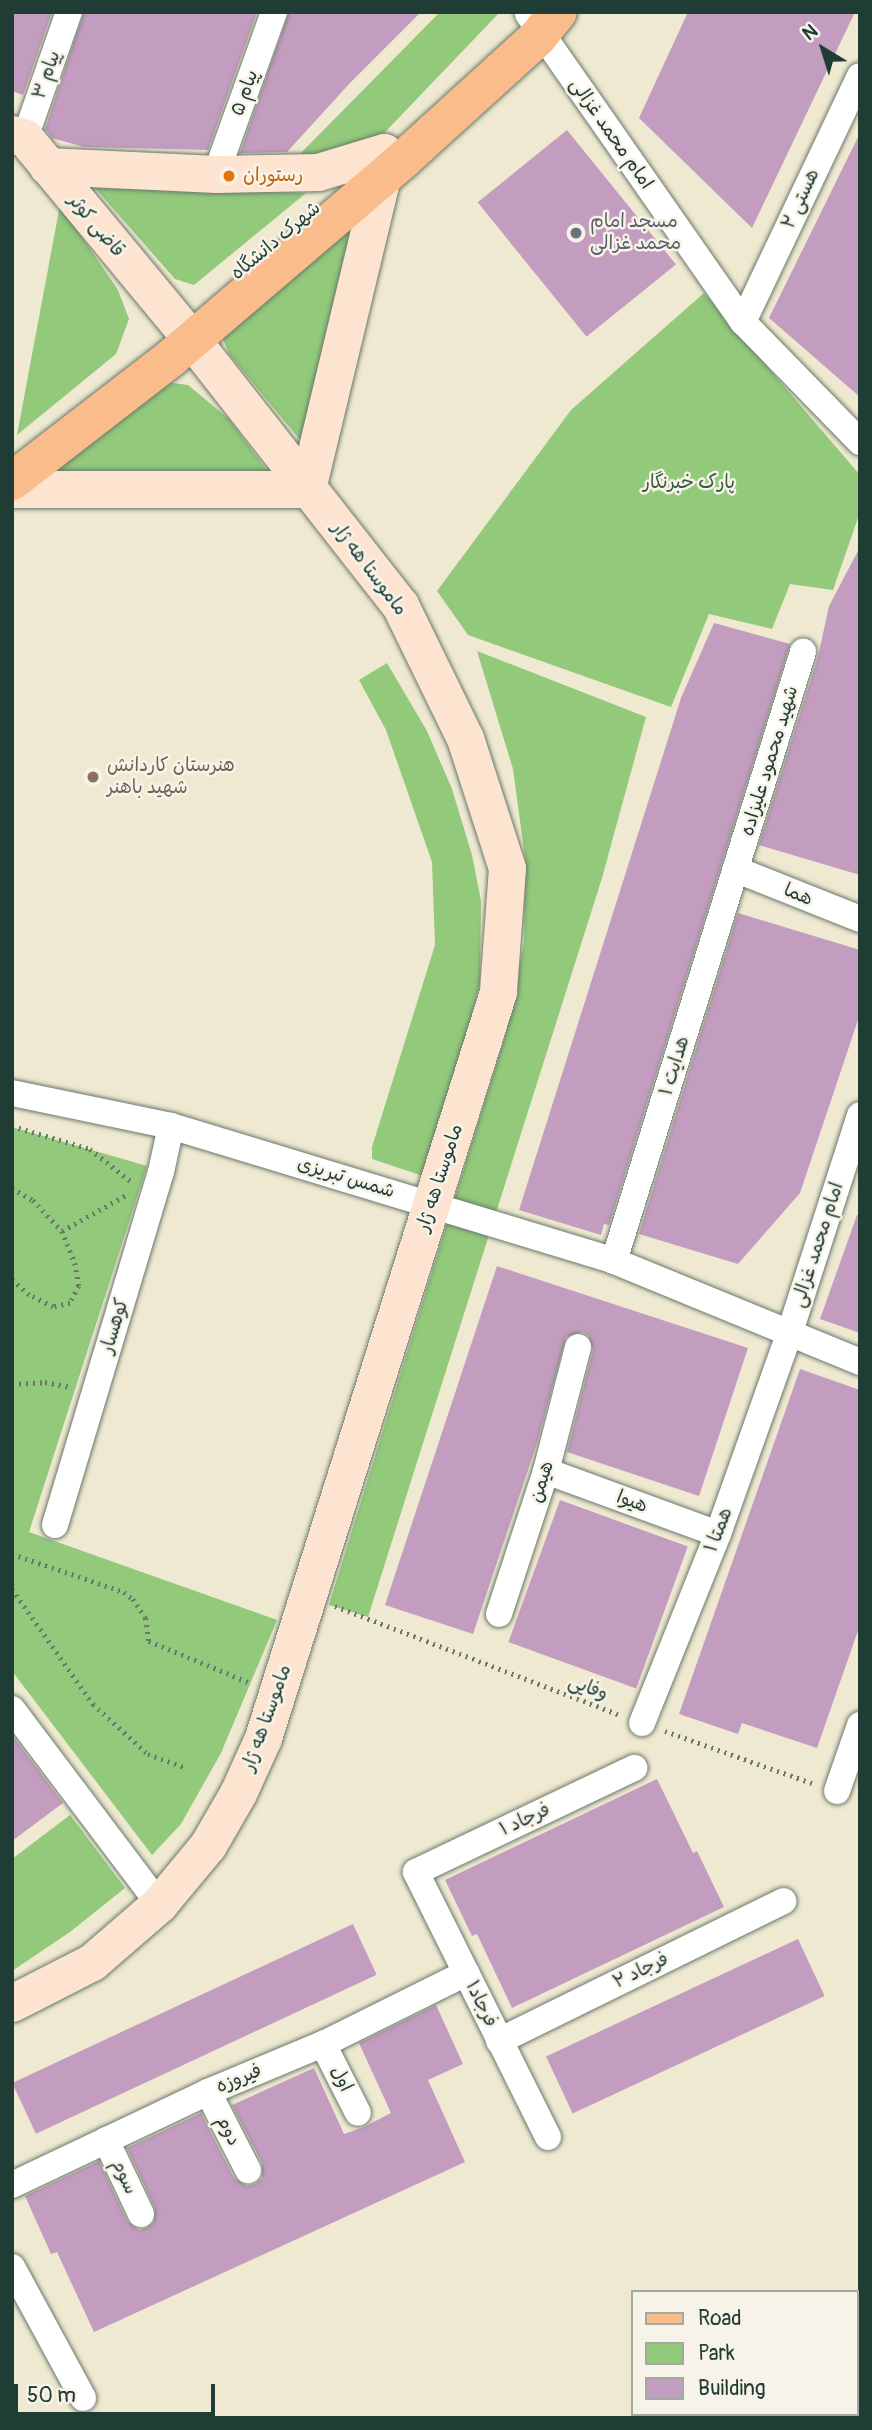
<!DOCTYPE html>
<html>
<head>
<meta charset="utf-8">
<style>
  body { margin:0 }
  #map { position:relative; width:872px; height:2430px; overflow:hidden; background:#f0e9d1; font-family:Pangolin,"Playpen Sans Arabic",sans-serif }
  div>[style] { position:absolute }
  .green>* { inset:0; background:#92c97b }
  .building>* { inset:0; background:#c39dbf; transform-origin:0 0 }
  .path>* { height:4.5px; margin-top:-2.25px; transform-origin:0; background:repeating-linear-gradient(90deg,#68796b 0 2px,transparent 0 7px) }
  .roads { filter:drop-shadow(0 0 2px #68796b) drop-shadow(0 0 2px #68796b) }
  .minor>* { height:26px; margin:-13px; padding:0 13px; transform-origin:13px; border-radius:13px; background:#fff }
  .secondary>* { height:37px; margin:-18.5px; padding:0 18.5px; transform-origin:18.5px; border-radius:18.5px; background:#fde4d0 }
  .primary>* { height:38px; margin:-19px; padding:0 19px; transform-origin:19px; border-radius:19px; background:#f9bc8a }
  .dots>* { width:19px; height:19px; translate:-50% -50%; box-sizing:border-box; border:4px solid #f7f3e8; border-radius:50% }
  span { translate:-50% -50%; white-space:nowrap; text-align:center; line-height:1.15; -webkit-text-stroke:5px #f7f3e8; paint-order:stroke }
  .street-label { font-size:19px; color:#1f3d34 }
  .food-label { font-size:19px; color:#c56008 }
  .left { translate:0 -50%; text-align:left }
  .worship-label { font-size:19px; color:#5b616d }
  .park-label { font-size:19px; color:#365942 }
  .education-label { font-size:19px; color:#785e54 }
  .frame { position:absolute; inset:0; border:14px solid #1f3d34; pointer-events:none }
  .legend { position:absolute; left:631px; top:2290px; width:228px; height:126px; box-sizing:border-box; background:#f7f3e8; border:2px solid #a1aaa0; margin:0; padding:9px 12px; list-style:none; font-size:21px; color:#1f3d34 }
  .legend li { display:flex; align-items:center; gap:14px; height:35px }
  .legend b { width:35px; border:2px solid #a1aaa0 }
  .north { position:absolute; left:788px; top:14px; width:70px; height:70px; -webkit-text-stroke:5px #f7f3e8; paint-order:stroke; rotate:322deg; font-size:19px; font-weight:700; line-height:28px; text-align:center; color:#1f3d34 }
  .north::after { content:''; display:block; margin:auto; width:24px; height:32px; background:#1f3d34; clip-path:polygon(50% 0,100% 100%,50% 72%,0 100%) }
  .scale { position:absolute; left:14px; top:2384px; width:201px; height:32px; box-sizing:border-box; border:4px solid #1f3d34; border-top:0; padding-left:9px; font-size:21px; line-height:24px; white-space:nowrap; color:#1f3d34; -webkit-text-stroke:5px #f7f3e8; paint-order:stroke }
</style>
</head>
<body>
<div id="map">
  <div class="green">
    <i style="clip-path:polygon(440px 12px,500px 12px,367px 151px,296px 158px)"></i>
    <i style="clip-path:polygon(95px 188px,306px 193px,194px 285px,175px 279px)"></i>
    <i style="clip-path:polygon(60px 205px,118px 290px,129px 319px,116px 354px,17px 435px)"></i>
    <i style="clip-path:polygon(359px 222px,306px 447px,229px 354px,223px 339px,232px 317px)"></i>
    <i style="clip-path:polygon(704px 293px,860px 475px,860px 512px,833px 590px,790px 584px,772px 629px,709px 614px,671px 707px,468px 635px,437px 591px,571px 410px)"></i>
    <i style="clip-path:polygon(152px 380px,188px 385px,229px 419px,268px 472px,32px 473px)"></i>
    <i style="clip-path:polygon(477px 651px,646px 717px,602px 878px,368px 1617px,329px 1605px,506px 1033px,524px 943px,525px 858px,513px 769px)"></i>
    <i style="clip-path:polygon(387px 663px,427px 731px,452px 789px,472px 855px,481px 901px,480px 983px,462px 1054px,423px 1176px,372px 1159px,372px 1147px,435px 945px,432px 862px,386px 730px,359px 680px)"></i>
    <i style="clip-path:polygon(12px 1127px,147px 1166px,29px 1532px,277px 1620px,221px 1753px,181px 1824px,152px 1855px,12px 1671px)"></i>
    <i style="clip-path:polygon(70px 1815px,125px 1888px,70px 1932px,12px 1971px,12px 1859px)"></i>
  </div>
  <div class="building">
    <i style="clip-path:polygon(12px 12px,52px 12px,23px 95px,12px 91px)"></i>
    <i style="clip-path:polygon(84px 12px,257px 12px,208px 150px,84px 147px,52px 138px,45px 129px)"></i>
    <i style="clip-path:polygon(289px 12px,421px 12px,350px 83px,287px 152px,240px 153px)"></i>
    <i style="clip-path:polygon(688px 12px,855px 12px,752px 228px,639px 118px)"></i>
    <i style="left:567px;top:130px;width:173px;height:115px;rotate:51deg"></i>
    <i style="clip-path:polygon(860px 133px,860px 397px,769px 318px)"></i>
    <i style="clip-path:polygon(860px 547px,860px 875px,759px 845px,818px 657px,829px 606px)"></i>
    <i style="clip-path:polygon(714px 623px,790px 644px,609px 1225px,604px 1224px,601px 1235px,519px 1210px,681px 698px)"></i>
    <i style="clip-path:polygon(738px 913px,860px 950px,860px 1014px,800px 1193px,738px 1264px,639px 1234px)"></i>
    <i style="clip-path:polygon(857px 1215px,860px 1216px,860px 1333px,820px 1319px)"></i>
    <i style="clip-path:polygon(497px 1266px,748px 1348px,699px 1496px,567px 1452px,593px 1350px,589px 1336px,583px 1332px,566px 1337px,537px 1443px,473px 1634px,385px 1605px)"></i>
    <i style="clip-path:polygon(800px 1369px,860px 1390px,860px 1625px,817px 1748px,742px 1723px,738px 1734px,679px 1714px)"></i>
    <i style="left:560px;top:1500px;width:136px;height:151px;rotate:20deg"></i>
    <i style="clip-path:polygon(12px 1735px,63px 1803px,12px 1841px)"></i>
    <i style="clip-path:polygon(657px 1779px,693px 1853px,697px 1851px,724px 1907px,512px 2008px,477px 1934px,472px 1936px,445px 1880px)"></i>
    <i style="left:353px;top:1924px;width:56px;height:376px;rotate:65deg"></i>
    <i style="left:798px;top:1939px;width:63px;height:278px;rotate:65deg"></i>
    <i style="clip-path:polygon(436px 2005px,463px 2064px,428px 2080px,465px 2162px,94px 2332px,57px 2252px,51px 2254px,25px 2196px,99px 2161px,127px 2221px,139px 2230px,147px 2228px,154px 2222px,155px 2208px,127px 2148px,201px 2113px,234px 2178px,247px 2186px,255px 2184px,262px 2178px,262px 2163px,232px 2105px,314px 2068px,344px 2134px,364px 2127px,391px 2113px,359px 2043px)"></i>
  </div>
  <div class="path">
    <i style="left:12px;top:1126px;width:81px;rotate:16.4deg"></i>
    <i style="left:90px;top:1149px;width:53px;rotate:38.2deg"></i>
    <i style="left:12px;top:1188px;width:24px;rotate:30deg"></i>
    <i style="left:33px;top:1200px;width:42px;rotate:46.9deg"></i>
    <i style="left:62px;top:1231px;width:35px;rotate:68deg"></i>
    <i style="left:75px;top:1263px;width:23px;rotate:80deg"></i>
    <i style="left:79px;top:1286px;width:19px;rotate:118deg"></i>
    <i style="left:70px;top:1303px;width:17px;rotate:167deg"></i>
    <i style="left:53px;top:1307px;width:27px;rotate:-153deg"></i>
    <i style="left:29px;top:1295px;width:23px;rotate:-139deg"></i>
    <i style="left:62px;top:1231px;width:76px;rotate:-29.3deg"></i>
    <i style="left:12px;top:1384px;width:33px;rotate:-3deg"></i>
    <i style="left:45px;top:1382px;width:25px;rotate:11deg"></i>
    <i style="left:12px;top:1554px;width:118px;rotate:18.7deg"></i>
    <i style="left:124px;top:1592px;width:11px;rotate:38deg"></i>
    <i style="left:133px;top:1599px;width:23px;rotate:56deg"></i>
    <i style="left:146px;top:1618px;width:23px;rotate:83deg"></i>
    <i style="left:149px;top:1641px;width:107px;rotate:22.5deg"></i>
    <i style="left:12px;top:1589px;width:141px;rotate:54.8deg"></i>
    <i style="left:93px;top:1704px;width:74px;rotate:42.3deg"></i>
    <i style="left:148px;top:1754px;width:38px;rotate:20deg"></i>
    <i style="left:335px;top:1606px;width:303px;rotate:20.9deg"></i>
    <i style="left:665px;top:1731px;width:156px;rotate:19.5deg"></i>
  </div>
  <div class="roads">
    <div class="minor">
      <i style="left:528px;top:14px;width:376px;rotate:55.1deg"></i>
      <i style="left:743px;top:322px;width:168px;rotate:45.7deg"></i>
      <i style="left:25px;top:138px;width:133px;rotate:-70.8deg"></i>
      <i style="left:216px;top:174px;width:172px;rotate:-70.3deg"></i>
      <i style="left:743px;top:322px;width:272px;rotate:-64.6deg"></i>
      <i style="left:737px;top:870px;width:132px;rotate:21.7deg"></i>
      <i style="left:12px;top:1093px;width:162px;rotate:11.7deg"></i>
      <i style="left:171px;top:1126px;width:463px;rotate:16.9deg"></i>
      <i style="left:614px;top:1261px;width:266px;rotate:22.3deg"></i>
      <i style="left:614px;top:1261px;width:638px;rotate:-72.76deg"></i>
      <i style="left:546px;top:1471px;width:183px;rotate:20.1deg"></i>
      <i style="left:55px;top:1525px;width:369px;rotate:-73.3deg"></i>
      <i style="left:161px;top:1172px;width:47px;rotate:-77.7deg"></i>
      <i style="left:499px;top:1614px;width:151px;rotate:-71.8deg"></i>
      <i style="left:546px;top:1471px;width:128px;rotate:-75.5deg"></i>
      <i style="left:12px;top:1709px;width:244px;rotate:53deg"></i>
      <i style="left:642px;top:1723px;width:204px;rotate:-68.1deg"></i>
      <i style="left:718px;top:1534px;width:211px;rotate:-70.4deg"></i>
      <i style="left:789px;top:1335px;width:231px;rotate:-72.1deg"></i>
      <i style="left:837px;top:1791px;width:70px;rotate:-70.8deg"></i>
      <i style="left:499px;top:2041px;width:317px;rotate:-26.2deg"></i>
      <i style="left:323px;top:2044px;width:77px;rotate:63.1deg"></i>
      <i style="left:208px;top:2092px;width:88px;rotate:62.9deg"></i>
      <i style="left:548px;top:2137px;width:296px;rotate:-116.5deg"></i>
      <i style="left:416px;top:1872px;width:242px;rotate:-25.5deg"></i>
      <i style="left:106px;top:2140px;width:82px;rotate:64.7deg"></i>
      <i style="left:12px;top:2185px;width:217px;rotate:-25.4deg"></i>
      <i style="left:208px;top:2092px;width:125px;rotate:-22.7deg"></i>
      <i style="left:323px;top:2044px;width:160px;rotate:-26.4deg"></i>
      <i style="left:12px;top:2267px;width:149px;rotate:61.5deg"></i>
    </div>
    <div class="secondary">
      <i style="left:12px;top:134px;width:14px;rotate:17deg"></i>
      <i style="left:25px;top:138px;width:262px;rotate:50.4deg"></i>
      <i style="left:192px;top:340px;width:337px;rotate:51.9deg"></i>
      <i style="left:400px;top:605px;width:148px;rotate:64deg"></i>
      <i style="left:465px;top:738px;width:137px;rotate:72.1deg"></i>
      <i style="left:507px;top:868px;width:124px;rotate:94.2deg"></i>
      <i style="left:498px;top:992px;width:782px;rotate:107.49deg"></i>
      <i style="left:263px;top:1738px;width:60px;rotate:114.4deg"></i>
      <i style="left:238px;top:1793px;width:60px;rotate:120deg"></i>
      <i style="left:208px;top:1845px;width:77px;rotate:129.7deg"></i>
      <i style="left:159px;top:1904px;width:89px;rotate:139.1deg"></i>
      <i style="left:92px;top:1962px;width:90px;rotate:152.9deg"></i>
      <i style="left:12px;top:489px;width:295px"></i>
      <i style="left:307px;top:489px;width:322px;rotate:-76.5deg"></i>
      <i style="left:382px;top:176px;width:24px;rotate:-85deg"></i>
      <i style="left:384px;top:152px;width:69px;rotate:163.1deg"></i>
      <i style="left:318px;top:172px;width:102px;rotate:178.9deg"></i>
      <i style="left:216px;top:174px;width:169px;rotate:-177.3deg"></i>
    </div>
    <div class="primary">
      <i style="left:12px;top:481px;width:201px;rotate:-37.7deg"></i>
      <i style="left:171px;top:358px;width:306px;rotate:-40.5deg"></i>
      <i style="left:404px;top:159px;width:180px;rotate:-42.3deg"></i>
      <i style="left:537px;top:38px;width:33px;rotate:-51deg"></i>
    </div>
  </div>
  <div class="dots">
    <i style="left:229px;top:176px;background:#e8710a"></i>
    <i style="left:576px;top:233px;background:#6b7280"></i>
    <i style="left:93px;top:777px;background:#8d6e63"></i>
  </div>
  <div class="street-label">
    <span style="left:47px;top:75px;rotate:-71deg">پیام ۳</span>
    <span style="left:245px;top:93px;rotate:-70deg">پیام ۵</span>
    <span style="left:611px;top:134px;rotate:55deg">امام محمد غزالی</span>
    <span style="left:801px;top:199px;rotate:-65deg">هستی ۲</span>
    <span style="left:96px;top:226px;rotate:50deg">قاضی کوثر</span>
    <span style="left:276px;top:241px;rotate:-40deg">شهرک دانشگاه</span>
    <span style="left:369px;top:569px;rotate:53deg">ماموستا هه ژار</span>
    <span style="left:770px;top:761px;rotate:-73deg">شهید محمود علیزاده</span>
    <span style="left:798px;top:895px;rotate:22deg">هما</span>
    <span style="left:675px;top:1066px;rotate:-73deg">هدایت ۱</span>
    <span style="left:346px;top:1178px;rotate:17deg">شمس تبریزی</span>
    <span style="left:440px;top:1178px;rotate:-72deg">ماموستا هه ژار</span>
    <span style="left:818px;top:1245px;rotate:-72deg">امام محمد غزالی</span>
    <span style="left:115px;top:1326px;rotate:-73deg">کوهسار</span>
    <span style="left:542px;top:1482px;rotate:-73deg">هیمن</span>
    <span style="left:632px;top:1502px;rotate:20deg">هیوا</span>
    <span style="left:719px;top:1530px;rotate:-69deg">همتا ۱</span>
    <span style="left:588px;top:1688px;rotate:21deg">وفایی</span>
    <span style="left:267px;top:1718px;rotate:-70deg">ماموستا هه ژار</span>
    <span style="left:525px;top:1820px;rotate:-25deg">فرجاد ۱</span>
    <span style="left:641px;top:1971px;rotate:-26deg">فرجاد ۲</span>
    <span style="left:481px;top:2004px;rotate:64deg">فرجاد۱</span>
    <span style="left:239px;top:2079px;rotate:-22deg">فیروزه</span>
    <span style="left:341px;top:2079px;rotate:63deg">اول</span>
    <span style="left:228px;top:2131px;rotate:63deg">دوم</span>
    <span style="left:124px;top:2177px;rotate:65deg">سوم</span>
  </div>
  <div class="food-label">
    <span class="left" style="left:243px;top:176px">رستوران</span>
  </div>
  <div class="worship-label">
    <span class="left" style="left:590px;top:233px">مسجد امام<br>محمد غزالی</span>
  </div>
  <div class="park-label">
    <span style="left:689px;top:483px">پارک خبرنگار</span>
  </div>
  <div class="education-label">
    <span class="left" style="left:107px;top:777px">هنرستان کاردانش<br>شهید باهنر</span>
  </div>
  <div class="frame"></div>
  <ul class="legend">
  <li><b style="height:9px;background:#f9bc8a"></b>Road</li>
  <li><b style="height:19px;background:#92c97b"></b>Park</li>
  <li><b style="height:19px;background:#c39dbf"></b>Building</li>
  </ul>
  <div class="north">N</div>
  <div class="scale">50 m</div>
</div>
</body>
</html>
